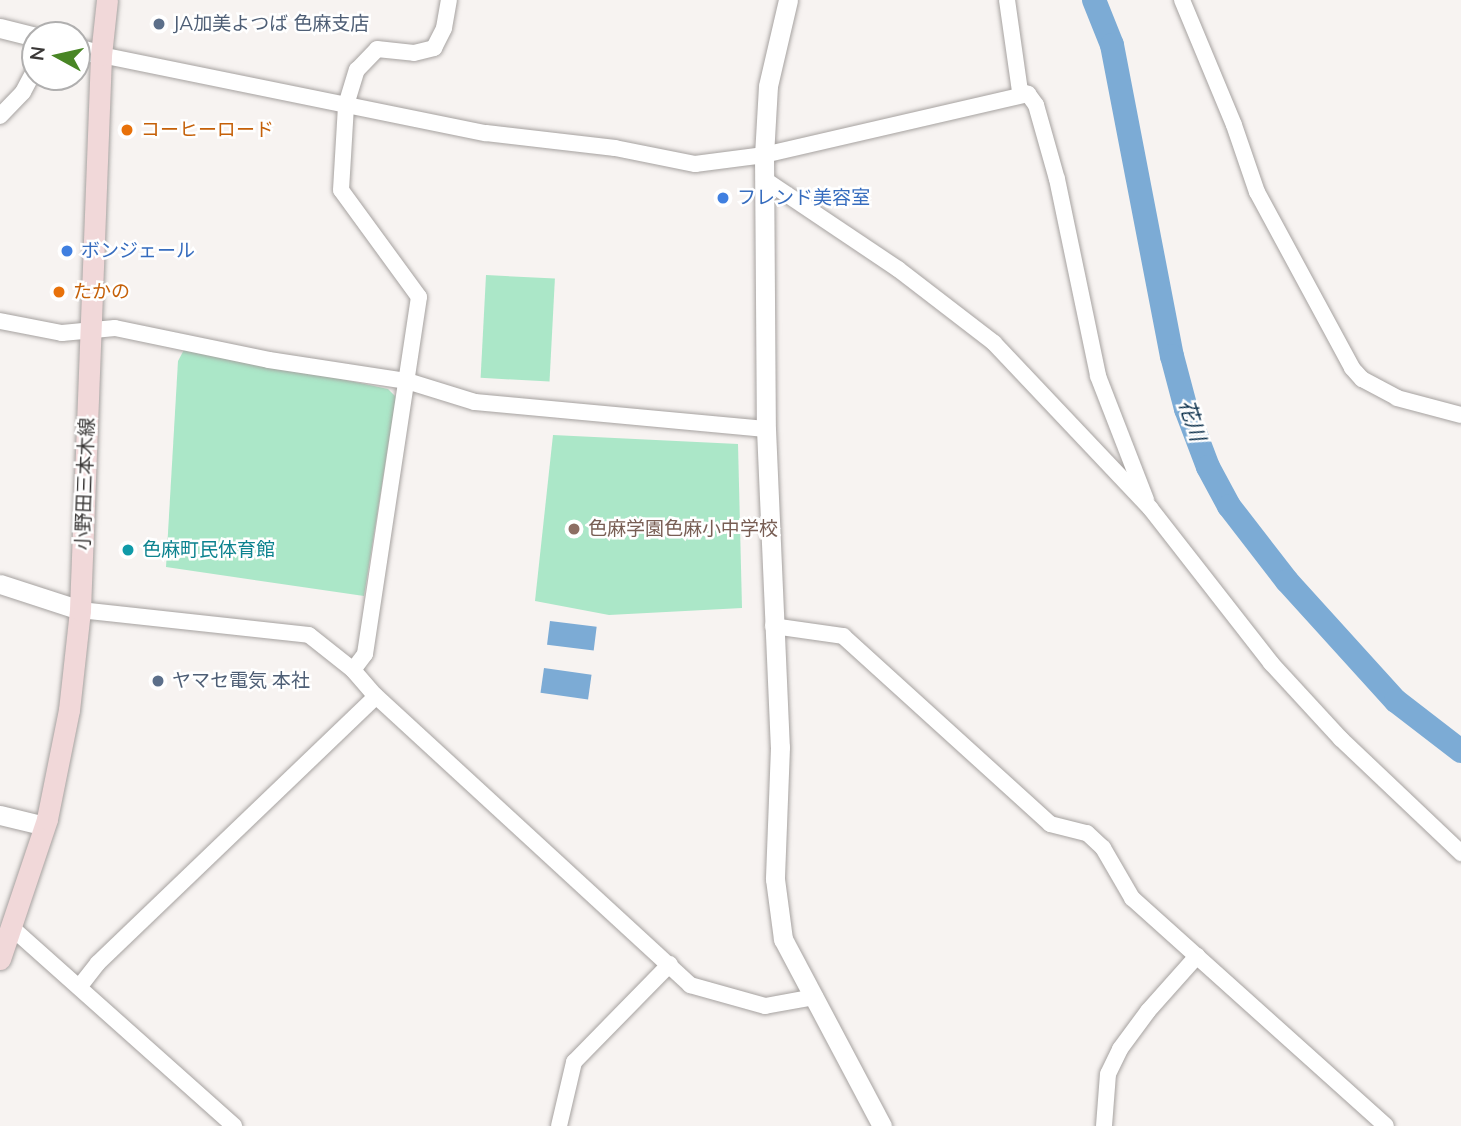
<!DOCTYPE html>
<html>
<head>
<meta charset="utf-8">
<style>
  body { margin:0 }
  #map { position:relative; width:1461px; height:1126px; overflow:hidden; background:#f7f3f1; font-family:Mulish,"Noto Sans JP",sans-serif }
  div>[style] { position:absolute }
  .green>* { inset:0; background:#abe7c8; transform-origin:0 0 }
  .water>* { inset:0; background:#7cabd5; transform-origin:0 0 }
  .river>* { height:24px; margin:-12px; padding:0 12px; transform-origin:12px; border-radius:12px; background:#7cabd5 }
  .roads { filter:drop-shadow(0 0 2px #a6a2a0) drop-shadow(0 0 2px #a6a2a0) }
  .minor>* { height:16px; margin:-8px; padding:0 8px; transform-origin:8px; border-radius:8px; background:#fff }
  .tertiary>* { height:19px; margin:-9.5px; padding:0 9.5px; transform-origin:9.5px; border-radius:9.5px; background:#fff }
  .secondary>* { height:21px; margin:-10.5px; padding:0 10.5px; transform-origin:10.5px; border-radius:10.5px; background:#f1d8d9 }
  .dots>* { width:19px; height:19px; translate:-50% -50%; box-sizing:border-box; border:4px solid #fff; border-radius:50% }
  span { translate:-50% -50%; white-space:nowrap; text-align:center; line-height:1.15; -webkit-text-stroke:5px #fff; paint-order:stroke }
  .service-label { font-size:19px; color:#4e5e75 }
  .left { translate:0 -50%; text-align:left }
  .food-label { font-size:19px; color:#c56008 }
  .shop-label { font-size:19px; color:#366cbe }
  .street-label { font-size:19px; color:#3a3837 }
  .education-label { font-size:19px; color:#785e54 }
  .culture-label { font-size:19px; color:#0d838f }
  .water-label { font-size:21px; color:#092e4a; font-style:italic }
  .north { position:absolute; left:21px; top:21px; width:70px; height:70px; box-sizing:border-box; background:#fff; border:2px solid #b0afaf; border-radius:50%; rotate:278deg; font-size:19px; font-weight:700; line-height:28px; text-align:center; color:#3a3837 }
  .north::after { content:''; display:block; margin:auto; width:24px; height:32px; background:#498625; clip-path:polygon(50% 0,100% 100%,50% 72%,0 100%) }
</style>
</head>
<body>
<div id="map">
  <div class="green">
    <i style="left:486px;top:275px;width:69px;height:103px;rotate:3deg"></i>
    <i style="clip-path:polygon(186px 346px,388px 389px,396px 397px,364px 596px,166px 567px,178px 361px)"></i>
    <i style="clip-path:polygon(553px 435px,738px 444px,742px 608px,609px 615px,535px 601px)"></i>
  </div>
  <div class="water">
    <i style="left:550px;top:621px;width:47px;height:24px;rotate:7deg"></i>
    <i style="left:544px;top:668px;width:48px;height:25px;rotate:8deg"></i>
  </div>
  <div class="river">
    <i style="left:1094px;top:0;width:48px;rotate:68.2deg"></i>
    <i style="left:1112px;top:45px;width:317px;rotate:79.1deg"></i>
    <i style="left:1172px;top:356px;width:55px;rotate:75.2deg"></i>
    <i style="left:1186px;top:409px;width:62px;rotate:69.2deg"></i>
    <i style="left:1208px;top:467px;width:44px;rotate:61.7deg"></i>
    <i style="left:1229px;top:506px;width:95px;rotate:52.3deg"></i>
    <i style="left:1287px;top:581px;width:162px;rotate:47.8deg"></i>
    <i style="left:1396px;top:701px;width:82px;rotate:37.6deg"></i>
  </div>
  <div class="roads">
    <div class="minor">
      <i style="left:1007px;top:0;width:92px;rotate:81.9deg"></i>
      <i style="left:1020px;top:91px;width:9px;rotate:21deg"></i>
      <i style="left:1028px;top:94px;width:14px;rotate:54deg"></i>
      <i style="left:1036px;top:105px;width:77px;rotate:74.2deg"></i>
      <i style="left:1057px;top:179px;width:201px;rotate:78.2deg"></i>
      <i style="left:1098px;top:376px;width:133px;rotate:68.8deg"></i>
      <i style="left:1182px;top:0;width:135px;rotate:67.4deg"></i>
      <i style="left:1234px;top:125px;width:71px;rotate:71.1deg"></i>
      <i style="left:1257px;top:192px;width:200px;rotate:61.6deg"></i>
      <i style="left:1352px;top:368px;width:15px;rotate:48deg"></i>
      <i style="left:1362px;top:379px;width:40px;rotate:28deg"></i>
      <i style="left:1397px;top:398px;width:66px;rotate:14.9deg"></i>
      <i style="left:101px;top:55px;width:393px;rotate:11.5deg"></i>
      <i style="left:486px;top:133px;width:130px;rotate:6.6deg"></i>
      <i style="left:615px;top:148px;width:82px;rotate:11.3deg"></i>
      <i style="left:695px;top:164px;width:70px;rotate:-7.4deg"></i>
      <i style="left:764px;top:155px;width:271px;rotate:-13deg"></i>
      <i style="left:0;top:116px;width:33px;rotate:-46deg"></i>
      <i style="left:23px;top:92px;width:26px;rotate:-62deg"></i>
      <i style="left:764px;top:179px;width:161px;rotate:33.9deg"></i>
      <i style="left:898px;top:269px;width:121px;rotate:37.6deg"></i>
      <i style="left:994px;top:343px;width:227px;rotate:46.6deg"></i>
      <i style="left:1150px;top:508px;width:197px;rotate:52deg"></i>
      <i style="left:1271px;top:663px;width:103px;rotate:47.4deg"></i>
      <i style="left:1341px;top:739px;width:166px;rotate:43.5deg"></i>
      <i style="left:0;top:321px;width:63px;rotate:11deg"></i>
      <i style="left:62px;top:333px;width:53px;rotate:-5.4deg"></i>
      <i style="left:115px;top:328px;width:157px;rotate:11.7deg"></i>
      <i style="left:269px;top:360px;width:140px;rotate:8.7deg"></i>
      <i style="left:407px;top:381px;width:71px;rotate:17.2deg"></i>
      <i style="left:475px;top:402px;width:292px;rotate:5.3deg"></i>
      <i style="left:80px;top:610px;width:230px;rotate:6.2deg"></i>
      <i style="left:309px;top:635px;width:56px;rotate:38.5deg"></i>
      <i style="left:353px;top:670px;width:35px;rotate:49deg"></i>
      <i style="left:376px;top:696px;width:427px;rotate:42.6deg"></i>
      <i style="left:690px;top:985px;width:78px;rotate:15.6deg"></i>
      <i style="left:765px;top:1006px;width:51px;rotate:-10.2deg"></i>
      <i style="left:773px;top:626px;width:71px;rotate:8.1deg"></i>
      <i style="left:843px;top:636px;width:280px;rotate:42.2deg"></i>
      <i style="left:1050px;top:824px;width:38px;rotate:14deg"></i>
      <i style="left:1087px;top:833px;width:22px;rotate:43deg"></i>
      <i style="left:1103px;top:848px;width:58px;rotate:59.9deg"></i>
      <i style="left:1132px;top:898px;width:341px;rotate:41.9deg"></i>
      <i style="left:353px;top:670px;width:20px;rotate:-53deg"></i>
      <i style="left:365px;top:654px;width:361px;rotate:-81.4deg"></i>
      <i style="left:419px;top:297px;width:132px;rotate:-126.1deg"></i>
      <i style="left:341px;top:190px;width:85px;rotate:-86.6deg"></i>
      <i style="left:346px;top:105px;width:37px;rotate:-73deg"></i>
      <i style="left:357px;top:70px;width:29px;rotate:-46deg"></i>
      <i style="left:377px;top:49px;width:37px;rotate:6deg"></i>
      <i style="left:414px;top:53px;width:21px;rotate:-14deg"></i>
      <i style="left:434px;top:48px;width:22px;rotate:-63deg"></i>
      <i style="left:444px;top:28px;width:28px;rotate:-80deg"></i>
      <i style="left:11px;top:927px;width:299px;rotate:41.7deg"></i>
      <i style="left:80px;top:986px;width:29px;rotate:-52deg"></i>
      <i style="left:98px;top:963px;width:385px;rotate:-43.8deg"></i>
      <i style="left:559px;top:1126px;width:66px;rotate:-76.8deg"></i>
      <i style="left:574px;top:1062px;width:137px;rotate:-45.6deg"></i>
      <i style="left:1104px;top:1126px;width:52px;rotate:-85.6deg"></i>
      <i style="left:1108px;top:1074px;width:28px;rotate:-64deg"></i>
      <i style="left:1120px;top:1049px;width:47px;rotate:-53.6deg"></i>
      <i style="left:1148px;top:1011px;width:74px;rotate:-48.3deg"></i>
    </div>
    <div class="tertiary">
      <i style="left:788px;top:0;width:88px;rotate:103.1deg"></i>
      <i style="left:768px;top:86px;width:69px;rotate:93.3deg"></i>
      <i style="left:764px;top:155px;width:274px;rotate:89.6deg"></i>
      <i style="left:766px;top:429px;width:318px;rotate:87.5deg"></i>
      <i style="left:780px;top:747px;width:132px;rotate:92.2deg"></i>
      <i style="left:775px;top:879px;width:61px;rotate:82.4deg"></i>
      <i style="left:783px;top:939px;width:212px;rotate:62.1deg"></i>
      <i style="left:0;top:28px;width:36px;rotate:14deg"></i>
      <i style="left:77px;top:48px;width:25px;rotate:16deg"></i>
      <i style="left:0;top:584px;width:84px;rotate:18deg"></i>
      <i style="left:0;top:815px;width:46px;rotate:13.7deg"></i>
    </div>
    <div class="secondary">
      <i style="left:0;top:959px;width:148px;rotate:-71.4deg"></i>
      <i style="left:47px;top:819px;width:111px;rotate:-78.6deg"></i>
      <i style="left:69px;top:710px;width:101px;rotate:-83.7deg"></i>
      <i style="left:80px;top:610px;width:555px;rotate:-87.83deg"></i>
      <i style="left:101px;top:55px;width:55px;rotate:-83.8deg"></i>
    </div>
  </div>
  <div class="dots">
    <i style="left:159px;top:24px;background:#5c6f8a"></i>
    <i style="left:127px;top:130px;background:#e8710a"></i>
    <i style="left:723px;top:198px;background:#3f7fe0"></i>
    <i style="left:67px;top:251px;background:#3f7fe0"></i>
    <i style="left:59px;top:292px;background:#e8710a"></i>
    <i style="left:574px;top:529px;background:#8d6e63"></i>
    <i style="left:128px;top:550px;background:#0f9aa8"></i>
    <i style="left:158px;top:681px;background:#5c6f8a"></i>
  </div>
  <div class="service-label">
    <span class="left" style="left:173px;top:24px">JA加美よつば 色麻支店</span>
    <span class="left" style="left:172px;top:681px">ヤマセ電気 本社</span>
  </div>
  <div class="food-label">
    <span class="left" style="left:141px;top:130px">コーヒーロード</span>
    <span class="left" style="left:73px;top:292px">たかの</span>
  </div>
  <div class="shop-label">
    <span class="left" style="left:737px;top:198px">フレンド美容室</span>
    <span class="left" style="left:81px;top:251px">ボンジェール</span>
  </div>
  <div class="street-label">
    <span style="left:85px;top:484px;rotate:-88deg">小野田三本木線</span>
  </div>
  <div class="education-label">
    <span class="left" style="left:588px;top:529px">色麻学園色麻小中学校</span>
  </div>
  <div class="culture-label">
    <span class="left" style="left:142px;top:550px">色麻町民体育館</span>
  </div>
  <div class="water-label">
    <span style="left:1193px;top:420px;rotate:72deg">花川</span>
  </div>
  <div class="north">N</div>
</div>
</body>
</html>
